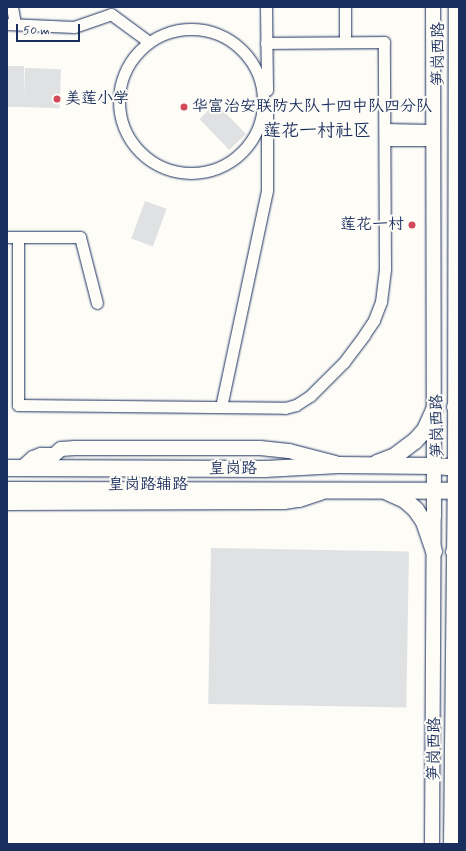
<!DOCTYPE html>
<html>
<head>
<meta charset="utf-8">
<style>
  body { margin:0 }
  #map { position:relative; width:466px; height:851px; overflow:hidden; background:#fdfcf7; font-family:Mynerve,"LXGW WenKai TC",sans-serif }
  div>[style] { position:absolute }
  .green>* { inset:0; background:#e0e1e3; transform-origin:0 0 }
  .roads { filter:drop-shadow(0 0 1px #1b2f5e) drop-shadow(0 0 1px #1b2f5e) }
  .minor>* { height:11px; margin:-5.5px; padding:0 5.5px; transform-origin:5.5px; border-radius:5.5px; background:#fdfcf7 }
  .minor>.ring { margin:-5.5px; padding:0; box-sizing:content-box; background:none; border:11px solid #fdfcf7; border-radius:50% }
  .major>* { height:14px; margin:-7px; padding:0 7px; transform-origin:7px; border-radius:7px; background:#fdfcf7 }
  .highway>* { height:16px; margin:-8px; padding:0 8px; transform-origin:8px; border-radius:8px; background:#fdfcf7 }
  .dots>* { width:11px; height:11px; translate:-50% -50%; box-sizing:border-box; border:2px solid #fdfcf7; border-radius:50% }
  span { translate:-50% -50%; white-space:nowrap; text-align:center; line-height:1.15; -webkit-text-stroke:4px #fdfcf7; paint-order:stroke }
  .street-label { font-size:16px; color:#1b2f5e }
  .poi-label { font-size:16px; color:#1b2f5e }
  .left { translate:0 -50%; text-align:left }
  .right { translate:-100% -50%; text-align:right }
  .quarter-label { font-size:18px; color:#1b2f5e }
  .frame { position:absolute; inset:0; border:8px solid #1b2f5e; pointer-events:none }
  .scale { position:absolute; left:16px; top:24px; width:64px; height:18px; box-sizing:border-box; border:2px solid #1b2f5e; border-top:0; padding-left:5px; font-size:12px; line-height:14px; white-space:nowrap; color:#1b2f5e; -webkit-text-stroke:3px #fdfcf7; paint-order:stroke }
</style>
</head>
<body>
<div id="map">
  <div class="green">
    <i style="left:7px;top:66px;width:17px;height:41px"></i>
    <i style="left:25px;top:68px;width:36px;height:39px;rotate:2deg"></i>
    <i style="left:216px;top:103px;width:43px;height:23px;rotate:46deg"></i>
    <i style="left:145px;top:201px;width:23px;height:40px;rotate:20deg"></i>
    <i style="left:211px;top:548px;width:198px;height:156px;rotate:1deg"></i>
  </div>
  <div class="roads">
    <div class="minor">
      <i style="left:12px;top:7px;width:17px;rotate:80deg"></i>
      <i style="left:266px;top:7px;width:83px;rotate:89.3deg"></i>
      <i style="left:7px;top:24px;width:67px;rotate:2.6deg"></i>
      <i style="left:74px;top:27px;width:39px;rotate:-19deg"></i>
      <i style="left:111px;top:14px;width:47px;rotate:36.4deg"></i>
      <i class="ring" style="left:119px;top:29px;width:133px;height:133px"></i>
      <i style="left:345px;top:42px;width:35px;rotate:-90deg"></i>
      <i style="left:385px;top:129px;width:48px;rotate:1.2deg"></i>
      <i style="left:385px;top:140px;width:48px"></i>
      <i style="left:7px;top:237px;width:73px"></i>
      <i style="left:80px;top:237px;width:68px;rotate:75.6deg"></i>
      <i style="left:18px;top:238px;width:167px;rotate:90deg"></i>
      <i style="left:18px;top:405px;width:267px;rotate:0.6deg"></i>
      <i style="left:285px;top:408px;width:11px;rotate:-15deg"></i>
      <i style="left:296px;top:405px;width:17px;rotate:-33deg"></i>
      <i style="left:310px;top:396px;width:48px;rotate:-45deg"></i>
      <i style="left:344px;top:362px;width:34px;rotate:-53deg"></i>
      <i style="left:364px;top:335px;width:18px;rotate:-56deg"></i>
      <i style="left:374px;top:320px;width:19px;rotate:-69deg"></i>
      <i style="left:381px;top:302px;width:34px;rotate:-83deg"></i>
      <i style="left:385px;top:268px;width:226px;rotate:-90.3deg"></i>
      <i style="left:384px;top:42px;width:118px;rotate:179.5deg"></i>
      <i style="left:221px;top:407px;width:222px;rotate:-78deg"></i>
      <i style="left:267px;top:190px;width:80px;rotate:-90deg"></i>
    </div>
    <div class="major">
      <i style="left:22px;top:468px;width:15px;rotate:-42deg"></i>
      <i style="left:33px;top:458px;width:9px;rotate:-21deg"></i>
      <i style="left:41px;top:455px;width:13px"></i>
      <i style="left:54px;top:455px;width:9px;rotate:-41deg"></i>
      <i style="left:61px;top:449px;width:14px;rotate:-4deg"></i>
      <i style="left:75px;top:448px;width:185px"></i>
      <i style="left:260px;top:448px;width:29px;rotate:6deg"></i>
      <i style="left:289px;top:451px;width:48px;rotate:14.6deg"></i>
      <i style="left:7px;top:503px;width:277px;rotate:-0.2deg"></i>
      <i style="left:284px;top:502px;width:15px;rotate:-8deg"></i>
      <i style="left:299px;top:500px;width:23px;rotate:-18deg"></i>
      <i style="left:432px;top:844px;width:328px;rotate:-89.7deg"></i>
      <i style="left:434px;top:516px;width:509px;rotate:-90.11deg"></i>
      <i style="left:451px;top:844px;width:376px;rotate:-89.4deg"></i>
      <i style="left:455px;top:468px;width:461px;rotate:-89.9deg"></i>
    </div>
    <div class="highway">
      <i style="left:455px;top:407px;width:8px;rotate:60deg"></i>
      <i style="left:377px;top:463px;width:19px;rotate:-21deg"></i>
      <i style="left:395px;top:456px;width:25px;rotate:-37deg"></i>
      <i style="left:415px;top:441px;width:15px;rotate:-48deg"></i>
      <i style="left:425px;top:430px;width:22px;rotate:-66deg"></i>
      <i style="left:7px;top:468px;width:258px;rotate:0.2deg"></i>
      <i style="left:265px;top:469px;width:74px;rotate:-3.1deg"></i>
      <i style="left:339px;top:465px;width:94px;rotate:0.6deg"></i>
      <i style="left:433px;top:466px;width:26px;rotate:4deg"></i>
      <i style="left:7px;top:490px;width:452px;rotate:0.1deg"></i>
      <i style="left:387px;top:492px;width:20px;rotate:24deg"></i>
      <i style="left:405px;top:500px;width:15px;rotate:42deg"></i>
      <i style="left:416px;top:510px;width:14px;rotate:56deg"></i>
      <i style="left:424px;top:522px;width:31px;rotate:71deg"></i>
      <i style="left:454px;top:552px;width:12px;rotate:-66deg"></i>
    </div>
  </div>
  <div class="dots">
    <i style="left:57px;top:99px;background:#d1495b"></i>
    <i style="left:184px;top:107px;background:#d1495b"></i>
    <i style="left:412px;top:225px;background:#d1495b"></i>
  </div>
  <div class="street-label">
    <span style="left:439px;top:54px;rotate:-90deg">笋岗西路</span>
    <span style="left:438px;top:426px;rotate:-91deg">笋岗西路</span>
    <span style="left:233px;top:469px">皇岗路</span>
    <span style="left:148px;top:485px">皇岗路辅路</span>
    <span style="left:435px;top:749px;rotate:-89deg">笋岗西路</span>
  </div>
  <div class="poi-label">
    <span class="left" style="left:65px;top:99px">美莲小学</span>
    <span class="left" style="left:192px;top:107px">华富治安联防大队十四中队四分队</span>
    <span class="right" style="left:404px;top:225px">莲花一村</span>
  </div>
  <div class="quarter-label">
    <span style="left:317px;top:131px">莲花一村社区</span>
  </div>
  <div class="frame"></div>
  <div class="scale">50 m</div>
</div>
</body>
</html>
